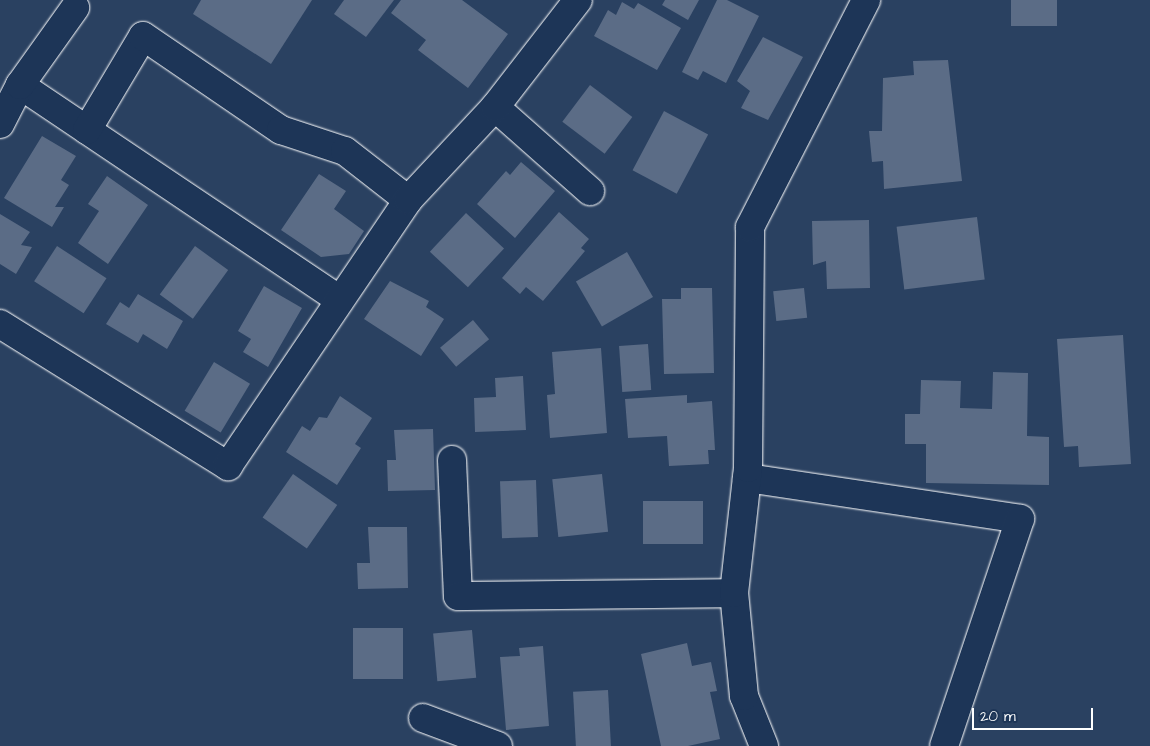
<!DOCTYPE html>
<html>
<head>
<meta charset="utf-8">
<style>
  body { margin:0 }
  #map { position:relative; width:1150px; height:746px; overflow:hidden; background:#2a4161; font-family:"Architects Daughter",sans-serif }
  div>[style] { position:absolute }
  .building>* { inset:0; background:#5b6c86; transform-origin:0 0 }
  .roads { filter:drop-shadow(0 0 1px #fff) drop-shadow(0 0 1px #fff) }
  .street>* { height:28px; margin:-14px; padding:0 14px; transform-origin:14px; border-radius:14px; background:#1d3557 }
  span { translate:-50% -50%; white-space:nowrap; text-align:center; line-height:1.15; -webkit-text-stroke:4px #1d3557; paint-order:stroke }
  .scale { position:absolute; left:972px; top:708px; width:121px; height:22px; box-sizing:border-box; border:2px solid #fff; border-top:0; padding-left:6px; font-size:15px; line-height:18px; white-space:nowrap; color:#fff; -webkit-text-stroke:4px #1d3557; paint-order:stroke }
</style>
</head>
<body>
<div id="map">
  <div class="building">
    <i style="clip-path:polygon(201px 0,312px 0,271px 64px,193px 14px)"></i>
    <i style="clip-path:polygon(344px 0,394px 0,366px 37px,334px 14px)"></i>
    <i style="clip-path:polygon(401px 0,462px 0,508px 34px,468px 88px,418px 50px,426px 40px,391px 13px)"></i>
    <i style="clip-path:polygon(665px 0,699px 0,688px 20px,662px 5px)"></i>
    <i style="clip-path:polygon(717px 0,727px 0,759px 16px,726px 83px,703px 71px,698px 80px,682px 72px)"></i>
    <i style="left:1011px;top:0;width:46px;height:26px"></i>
    <i style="clip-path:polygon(622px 2px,634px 9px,638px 3px,681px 28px,657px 70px,594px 36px,608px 10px,616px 15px)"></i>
    <i style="clip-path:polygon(763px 37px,803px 57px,768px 120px,741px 108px,750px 91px,737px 81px)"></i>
    <i style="clip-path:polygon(948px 60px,962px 181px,884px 189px,883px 161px,872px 162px,869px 131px,882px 131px,883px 78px,914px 75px,913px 61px)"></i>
    <i style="left:590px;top:85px;width:53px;height:46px;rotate:37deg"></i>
    <i style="left:664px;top:111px;width:50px;height:67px;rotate:28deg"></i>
    <i style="clip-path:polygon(42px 136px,76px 156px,61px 180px,69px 185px,55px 207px,64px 207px,52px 227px,4px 198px)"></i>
    <i style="clip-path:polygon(521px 162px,555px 191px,515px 238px,477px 204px,506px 171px,510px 175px)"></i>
    <i style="clip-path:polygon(319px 174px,346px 191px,334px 209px,364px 231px,349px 254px,321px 257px,281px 230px)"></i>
    <i style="clip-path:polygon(107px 176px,148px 205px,108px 264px,78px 243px,99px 211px,88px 204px)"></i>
    <i style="clip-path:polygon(559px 212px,589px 239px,581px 248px,585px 251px,543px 301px,526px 287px,520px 294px,502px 278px)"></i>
    <i style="left:466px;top:213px;width:52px;height:53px;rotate:43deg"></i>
    <i style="clip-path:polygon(0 214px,30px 232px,21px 245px,32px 247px,16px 274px,0 264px)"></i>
    <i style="left:977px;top:217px;width:63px;height:81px;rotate:83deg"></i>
    <i style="clip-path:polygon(869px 220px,870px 288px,827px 289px,826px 261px,813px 265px,812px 221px)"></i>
    <i style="left:57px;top:246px;width:59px;height:42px;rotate:33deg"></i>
    <i style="left:195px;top:246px;width:41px;height:60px;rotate:36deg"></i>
    <i style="left:627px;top:252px;width:52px;height:59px;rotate:60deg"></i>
    <i style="clip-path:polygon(390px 281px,429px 301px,426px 307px,444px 319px,421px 356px,364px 319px)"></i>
    <i style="clip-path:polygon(264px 286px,302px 308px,268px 367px,243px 352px,251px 339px,238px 331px)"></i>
    <i style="clip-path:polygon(681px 288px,712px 288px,714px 373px,664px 374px,662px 299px,681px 299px)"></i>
    <i style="left:804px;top:288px;width:30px;height:31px;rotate:84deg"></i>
    <i style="clip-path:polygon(138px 294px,183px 321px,167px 349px,143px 334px,138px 343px,106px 324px,120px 302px,129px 308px)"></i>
    <i style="left:473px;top:320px;width:25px;height:43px;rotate:50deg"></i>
    <i style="clip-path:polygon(1123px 335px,1131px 464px,1079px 467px,1078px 446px,1064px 447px,1057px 339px)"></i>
    <i style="left:648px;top:344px;width:46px;height:29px;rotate:86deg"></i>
    <i style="clip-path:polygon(601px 348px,607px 433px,550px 438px,547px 395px,555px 394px,552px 352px)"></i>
    <i style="left:214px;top:362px;width:42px;height:57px;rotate:31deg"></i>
    <i style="clip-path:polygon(993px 372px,1028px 373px,1027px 436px,1049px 437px,1049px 485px,926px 483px,926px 444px,905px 444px,905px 414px,920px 414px,921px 380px,961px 381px,960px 408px,992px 409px)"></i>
    <i style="clip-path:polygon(523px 376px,526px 430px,475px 432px,474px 398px,496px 397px,495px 378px)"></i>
    <i style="clip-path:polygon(687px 395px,687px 403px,712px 401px,715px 450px,708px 450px,709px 464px,669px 466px,667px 436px,628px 438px,625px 399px)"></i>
    <i style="clip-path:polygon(340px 396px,372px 418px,355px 444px,361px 448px,337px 485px,286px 452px,302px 426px,310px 431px,319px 417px,327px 418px)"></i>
    <i style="clip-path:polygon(433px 429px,435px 490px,388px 491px,387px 460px,396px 460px,394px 430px)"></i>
    <i style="left:293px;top:474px;width:54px;height:53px;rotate:35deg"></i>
    <i style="left:602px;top:474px;width:58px;height:50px;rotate:84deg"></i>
    <i style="left:536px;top:480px;width:57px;height:36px;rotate:88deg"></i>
    <i style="left:703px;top:501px;width:43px;height:60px;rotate:90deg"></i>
    <i style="clip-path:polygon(368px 527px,407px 527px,408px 588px,358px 589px,357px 563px,370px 563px)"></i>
    <i style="left:403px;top:628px;width:51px;height:50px;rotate:90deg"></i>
    <i style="left:472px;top:630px;width:48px;height:39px;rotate:85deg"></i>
    <i style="clip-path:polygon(687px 643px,692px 666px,711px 662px,717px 691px,710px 692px,720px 739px,688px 746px,661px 746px,641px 654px)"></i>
    <i style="clip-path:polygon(543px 646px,549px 726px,506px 730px,500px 657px,520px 656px,519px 648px)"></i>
    <i style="left:608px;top:690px;width:56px;height:35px;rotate:87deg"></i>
  </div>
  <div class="roads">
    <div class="street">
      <i style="left:20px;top:85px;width:383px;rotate:33.9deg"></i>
      <i style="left:495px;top:107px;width:127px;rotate:41.5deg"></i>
      <i style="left:0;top:124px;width:44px;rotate:-62.9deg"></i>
      <i style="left:20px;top:85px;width:95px;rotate:-54.5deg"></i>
      <i style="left:87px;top:130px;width:109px;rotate:-59.2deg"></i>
      <i style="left:143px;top:36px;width:167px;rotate:34.3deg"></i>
      <i style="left:281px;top:130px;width:67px;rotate:18.2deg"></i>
      <i style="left:345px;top:151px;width:80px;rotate:37.9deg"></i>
      <i style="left:0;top:324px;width:269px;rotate:31.9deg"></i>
      <i style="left:228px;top:466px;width:321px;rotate:-55.9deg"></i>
      <i style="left:408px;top:200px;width:127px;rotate:-46.9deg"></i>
      <i style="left:495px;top:107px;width:135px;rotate:-52.2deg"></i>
      <i style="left:452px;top:460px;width:136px;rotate:87.5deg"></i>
      <i style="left:458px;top:596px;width:276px;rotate:-0.6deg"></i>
      <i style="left:747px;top:478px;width:276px;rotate:8.5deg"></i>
      <i style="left:1020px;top:519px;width:239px;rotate:108.5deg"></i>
      <i style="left:423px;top:718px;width:80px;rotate:20.5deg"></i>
      <i style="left:764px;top:746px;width:54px;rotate:-111.8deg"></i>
      <i style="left:744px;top:696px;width:103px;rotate:-95.5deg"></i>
      <i style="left:734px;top:593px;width:126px;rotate:-83.6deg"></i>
      <i style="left:748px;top:468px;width:241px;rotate:-89.5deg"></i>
      <i style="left:750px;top:227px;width:255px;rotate:-62.9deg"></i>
    </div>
  </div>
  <div class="scale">20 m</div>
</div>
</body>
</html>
